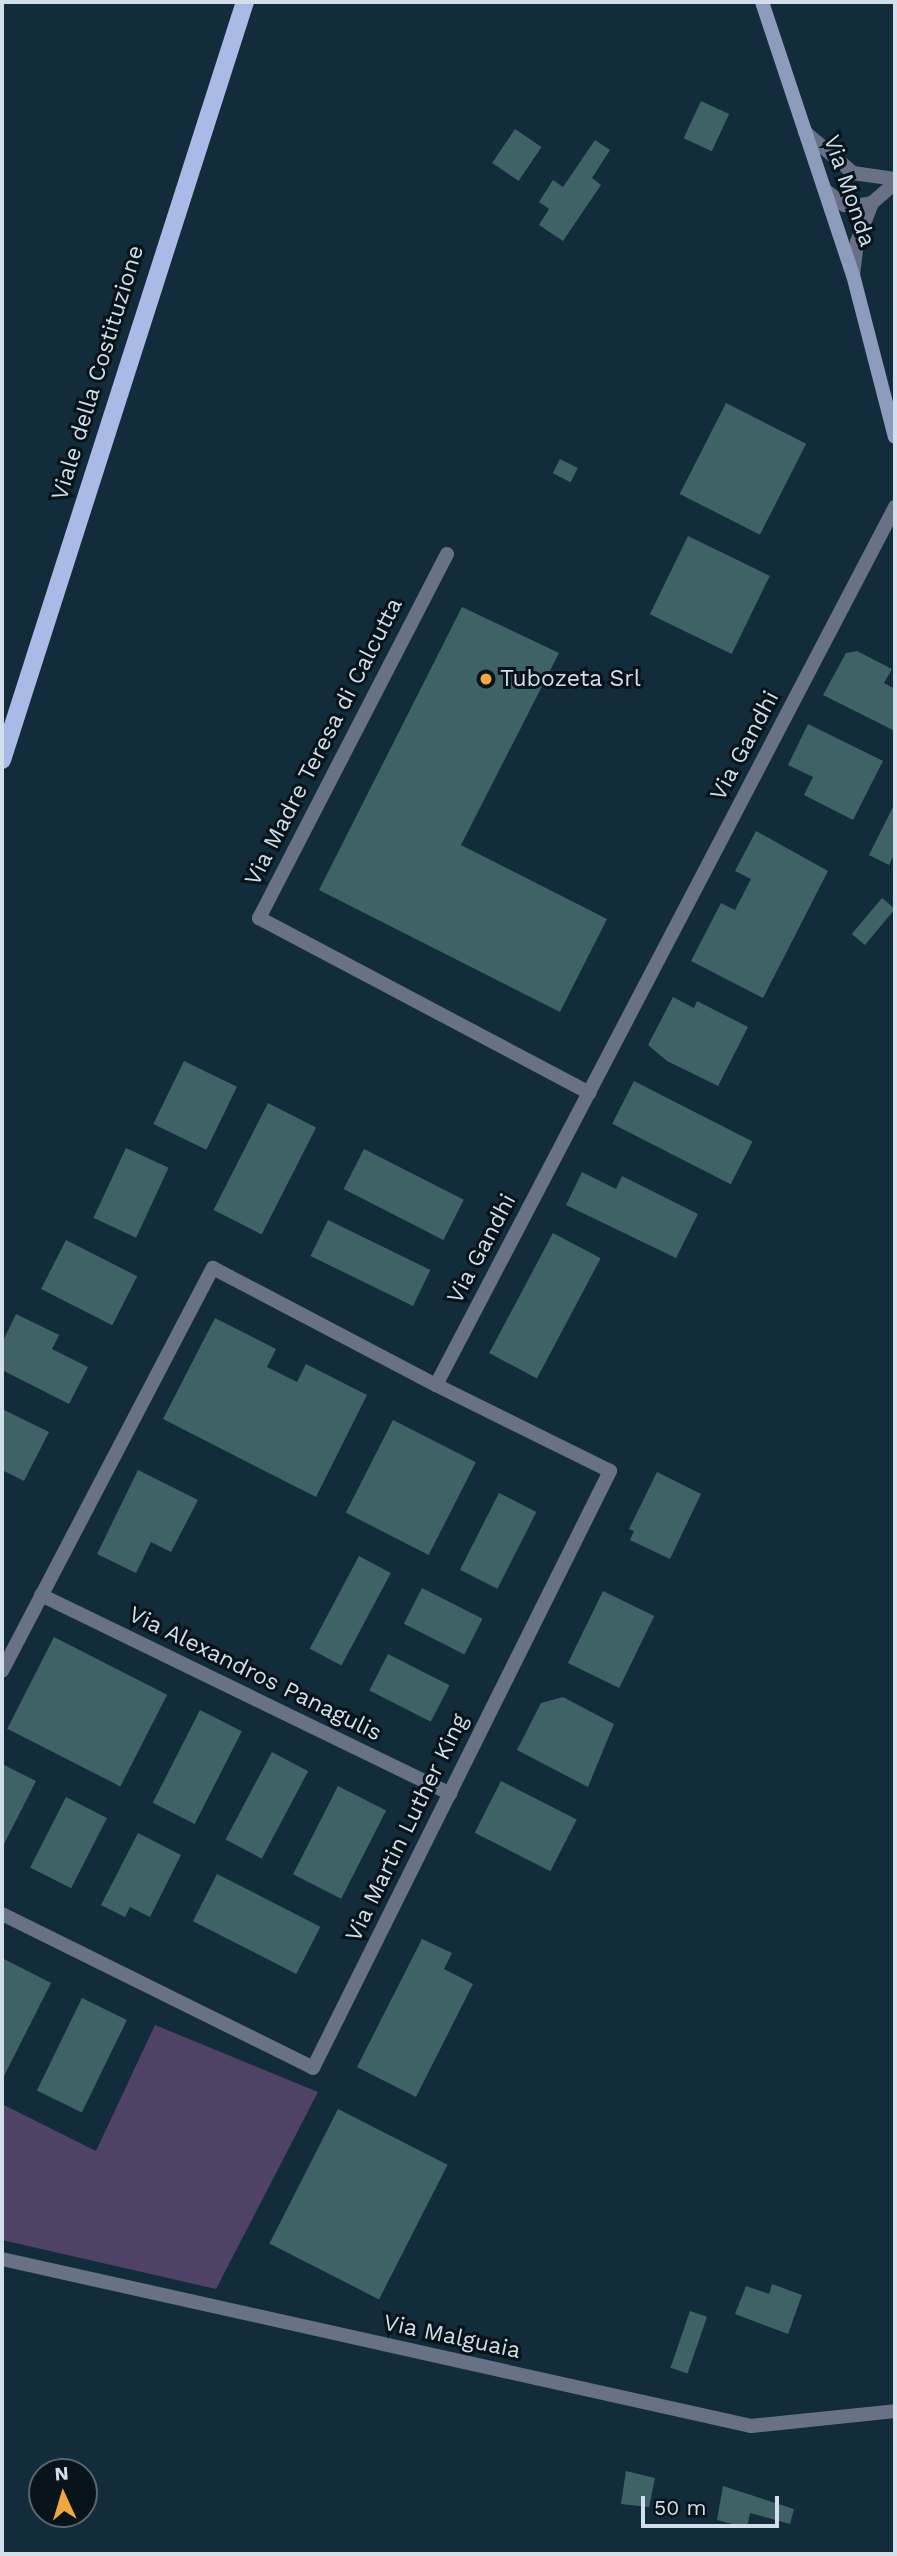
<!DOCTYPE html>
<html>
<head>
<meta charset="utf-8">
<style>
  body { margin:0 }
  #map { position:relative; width:897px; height:2556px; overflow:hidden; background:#122c3b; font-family:"Work Sans",sans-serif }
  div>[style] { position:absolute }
  .green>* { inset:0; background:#4f4265 }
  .building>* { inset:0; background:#3e6265; transform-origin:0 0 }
  .minor>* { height:14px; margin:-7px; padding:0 7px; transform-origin:7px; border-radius:7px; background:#697187 }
  .tertiary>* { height:14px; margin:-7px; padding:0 7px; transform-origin:7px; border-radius:7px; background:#697187 }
  .secondary>* { height:14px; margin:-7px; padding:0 7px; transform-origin:7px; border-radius:7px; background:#8d9bbc }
  .primary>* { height:18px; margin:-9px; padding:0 9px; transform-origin:9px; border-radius:9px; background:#a9bae6 }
  .dots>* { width:19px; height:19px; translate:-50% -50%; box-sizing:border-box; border:4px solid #08131a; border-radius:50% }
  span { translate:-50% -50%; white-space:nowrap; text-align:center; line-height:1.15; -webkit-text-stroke:6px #08131a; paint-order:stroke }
  .street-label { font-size:23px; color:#d0dfe9 }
  .poi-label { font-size:23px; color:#d0dfe9 }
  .left { translate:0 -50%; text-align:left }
  .frame { position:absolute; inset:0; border:4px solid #d0dfe9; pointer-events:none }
  .north { position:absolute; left:28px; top:2458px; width:70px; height:70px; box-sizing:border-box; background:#08131a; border:2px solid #58656d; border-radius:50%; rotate:356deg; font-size:19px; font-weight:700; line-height:28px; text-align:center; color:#d0dfe9 }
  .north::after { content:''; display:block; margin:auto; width:24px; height:32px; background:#efa73e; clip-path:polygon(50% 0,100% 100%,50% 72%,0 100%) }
  .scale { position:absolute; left:641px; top:2496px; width:138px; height:32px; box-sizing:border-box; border:4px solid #d0dfe9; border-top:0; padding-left:9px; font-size:21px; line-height:24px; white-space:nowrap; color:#d0dfe9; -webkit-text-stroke:5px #08131a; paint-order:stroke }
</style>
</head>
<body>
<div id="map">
  <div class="green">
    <i style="clip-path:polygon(155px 2025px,318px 2092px,216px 2289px,2px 2240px,2px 2104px,96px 2151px)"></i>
  </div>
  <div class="building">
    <i style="left:701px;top:101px;width:31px;height:41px;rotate:25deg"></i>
    <i style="left:515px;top:129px;width:32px;height:41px;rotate:34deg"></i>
    <i style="clip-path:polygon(595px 140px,610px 150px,592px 178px,601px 185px,563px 241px,539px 225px,549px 209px,539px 202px,553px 180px,563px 187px)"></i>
    <i style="left:726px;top:403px;width:90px;height:102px;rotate:27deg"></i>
    <i style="left:560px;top:459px;width:20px;height:16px;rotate:27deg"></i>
    <i style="left:688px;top:536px;width:91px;height:87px;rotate:26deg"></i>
    <i style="clip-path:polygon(462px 607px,559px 653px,461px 845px,607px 919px,560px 1012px,319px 890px)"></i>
    <i style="clip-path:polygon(857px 651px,892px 669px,884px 683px,895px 689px,895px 731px,823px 695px,846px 653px)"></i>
    <i style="clip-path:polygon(808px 724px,883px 761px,853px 820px,804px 795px,813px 777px,788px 765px)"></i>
    <i style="clip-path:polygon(895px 803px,895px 853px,889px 865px,869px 855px)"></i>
    <i style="clip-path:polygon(756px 831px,828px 871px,763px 998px,691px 961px,721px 903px,735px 910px,751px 879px,735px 871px)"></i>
    <i style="left:882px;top:898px;width:17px;height:47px;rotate:40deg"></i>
    <i style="clip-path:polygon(673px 997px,694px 1008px,697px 1001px,748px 1027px,718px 1086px,667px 1061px,648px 1045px)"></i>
    <i style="left:184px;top:1061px;width:59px;height:70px;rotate:26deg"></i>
    <i style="left:634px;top:1081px;width:133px;height:48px;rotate:27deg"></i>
    <i style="left:268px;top:1103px;width:54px;height:120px;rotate:27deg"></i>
    <i style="left:126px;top:1148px;width:47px;height:77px;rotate:25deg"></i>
    <i style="left:364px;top:1149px;width:112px;height:45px;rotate:27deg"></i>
    <i style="clip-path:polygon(582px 1172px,616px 1189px,622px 1176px,698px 1214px,676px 1258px,566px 1205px)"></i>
    <i style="left:328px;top:1220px;width:114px;height:40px;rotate:26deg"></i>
    <i style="left:553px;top:1233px;width:54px;height:136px;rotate:28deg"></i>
    <i style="left:66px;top:1240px;width:80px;height:55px;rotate:27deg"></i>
    <i style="clip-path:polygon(16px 1314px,59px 1335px,52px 1349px,88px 1367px,69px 1404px,2px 1370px,2px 1343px)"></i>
    <i style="clip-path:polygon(215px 1318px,276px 1349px,267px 1367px,297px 1382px,306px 1364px,367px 1395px,316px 1497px,163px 1419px)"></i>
    <i style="clip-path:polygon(2px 1409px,49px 1432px,24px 1481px,2px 1470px)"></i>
    <i style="left:393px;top:1420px;width:93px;height:104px;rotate:27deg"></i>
    <i style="clip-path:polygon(138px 1470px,198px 1500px,171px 1552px,151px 1542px,136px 1573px,97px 1554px)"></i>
    <i style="clip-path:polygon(657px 1472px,701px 1494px,670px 1559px,630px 1540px,634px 1531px,629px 1529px)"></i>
    <i style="left:499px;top:1493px;width:42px;height:86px;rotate:27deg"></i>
    <i style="left:359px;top:1556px;width:36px;height:105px;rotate:28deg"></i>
    <i style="left:422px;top:1588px;width:68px;height:40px;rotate:27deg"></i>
    <i style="left:603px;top:1591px;width:57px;height:80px;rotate:26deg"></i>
    <i style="left:54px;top:1637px;width:127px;height:103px;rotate:27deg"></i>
    <i style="left:388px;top:1654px;width:69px;height:41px;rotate:27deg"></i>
    <i style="clip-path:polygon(563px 1697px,614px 1724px,588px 1787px,517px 1750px,541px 1703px)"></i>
    <i style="left:200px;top:1710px;width:47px;height:104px;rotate:27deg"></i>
    <i style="left:272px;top:1752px;width:41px;height:99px;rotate:28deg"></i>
    <i style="clip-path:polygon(2px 1764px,36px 1781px,2px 1848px)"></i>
    <i style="left:501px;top:1781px;width:85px;height:58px;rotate:27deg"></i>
    <i style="left:338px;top:1786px;width:54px;height:99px;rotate:27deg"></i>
    <i style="left:66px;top:1797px;width:46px;height:79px;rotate:27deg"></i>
    <i style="clip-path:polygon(138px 1833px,181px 1855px,150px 1917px,130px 1907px,125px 1917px,101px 1905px)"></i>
    <i style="left:217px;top:1874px;width:116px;height:53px;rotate:27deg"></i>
    <i style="clip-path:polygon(422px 1939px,452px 1953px,444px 1969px,473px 1984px,416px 2097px,357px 2067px)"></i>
    <i style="clip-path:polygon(2px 1958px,51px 1983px,2px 2080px)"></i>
    <i style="left:82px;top:1998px;width:50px;height:103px;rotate:26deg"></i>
    <i style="left:338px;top:2109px;width:123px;height:151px;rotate:27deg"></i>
    <i style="clip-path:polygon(772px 2284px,802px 2295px,788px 2334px,735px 2314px,746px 2286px,769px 2294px)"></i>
    <i style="left:690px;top:2311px;width:18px;height:60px;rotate:19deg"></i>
    <i style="clip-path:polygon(626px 2471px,655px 2478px,649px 2507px,621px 2504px)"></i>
    <i style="clip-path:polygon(723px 2486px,794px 2509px,790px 2524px,750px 2513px,747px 2528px,717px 2520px)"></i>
  </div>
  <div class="minor">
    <i style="left:447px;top:554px;width:410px;rotate:117.3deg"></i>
    <i style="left:259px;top:918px;width:374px;rotate:27.9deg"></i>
    <i style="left:41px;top:1595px;width:455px;rotate:25.9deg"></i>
    <i style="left:2px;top:1671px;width:455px;rotate:-62.4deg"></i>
    <i style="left:213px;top:1268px;width:252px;rotate:27.7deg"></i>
    <i style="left:436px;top:1385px;width:991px;rotate:-62.4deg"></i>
    <i style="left:2px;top:1914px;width:347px;rotate:26.3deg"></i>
    <i style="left:313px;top:2068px;width:667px;rotate:-63.55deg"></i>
    <i style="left:610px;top:1471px;width:194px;rotate:-153.7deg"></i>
    <i style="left:2px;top:2259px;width:767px;rotate:12.57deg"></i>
    <i style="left:751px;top:2426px;width:145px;rotate:-5.9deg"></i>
  </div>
  <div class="tertiary">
    <i style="left:805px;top:132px;width:63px;rotate:40.5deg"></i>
    <i style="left:853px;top:173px;width:42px;rotate:8.1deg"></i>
    <i style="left:825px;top:190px;width:24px;rotate:38deg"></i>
    <i style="left:844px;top:205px;width:17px"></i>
    <i style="left:861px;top:205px;width:11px;rotate:-10deg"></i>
    <i style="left:872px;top:203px;width:30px;rotate:-41deg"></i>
    <i style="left:853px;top:275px;width:33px;rotate:-83deg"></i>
    <i style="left:857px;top:242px;width:42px;rotate:-69deg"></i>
  </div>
  <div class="secondary">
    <i style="left:762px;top:2px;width:288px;rotate:71.6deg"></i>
    <i style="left:853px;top:275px;width:167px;rotate:75.5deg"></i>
  </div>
  <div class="primary">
    <i style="left:2px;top:760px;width:796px;rotate:-72.23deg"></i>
  </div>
  <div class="dots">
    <i style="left:486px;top:679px;background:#efa73e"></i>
  </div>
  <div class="street-label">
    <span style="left:849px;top:191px;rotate:71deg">Via Monda</span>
    <span style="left:98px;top:373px;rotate:-73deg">Viale della Costituzione</span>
    <span style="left:324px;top:742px;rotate:-63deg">Via Madre Teresa di Calcutta</span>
    <span style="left:745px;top:746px;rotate:-62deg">Via Gandhi</span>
    <span style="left:482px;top:1249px;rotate:-62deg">Via Gandhi</span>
    <span style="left:255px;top:1674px;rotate:26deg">Via Alexandros Panagulis</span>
    <span style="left:407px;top:1828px;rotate:-64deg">Via Martin Luther King</span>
    <span style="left:452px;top:2337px;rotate:12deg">Via Malguaia</span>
  </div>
  <div class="poi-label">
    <span class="left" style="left:500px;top:679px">Tubozeta Srl</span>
  </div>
  <div class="frame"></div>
  <div class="north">N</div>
  <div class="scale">50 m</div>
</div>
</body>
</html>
